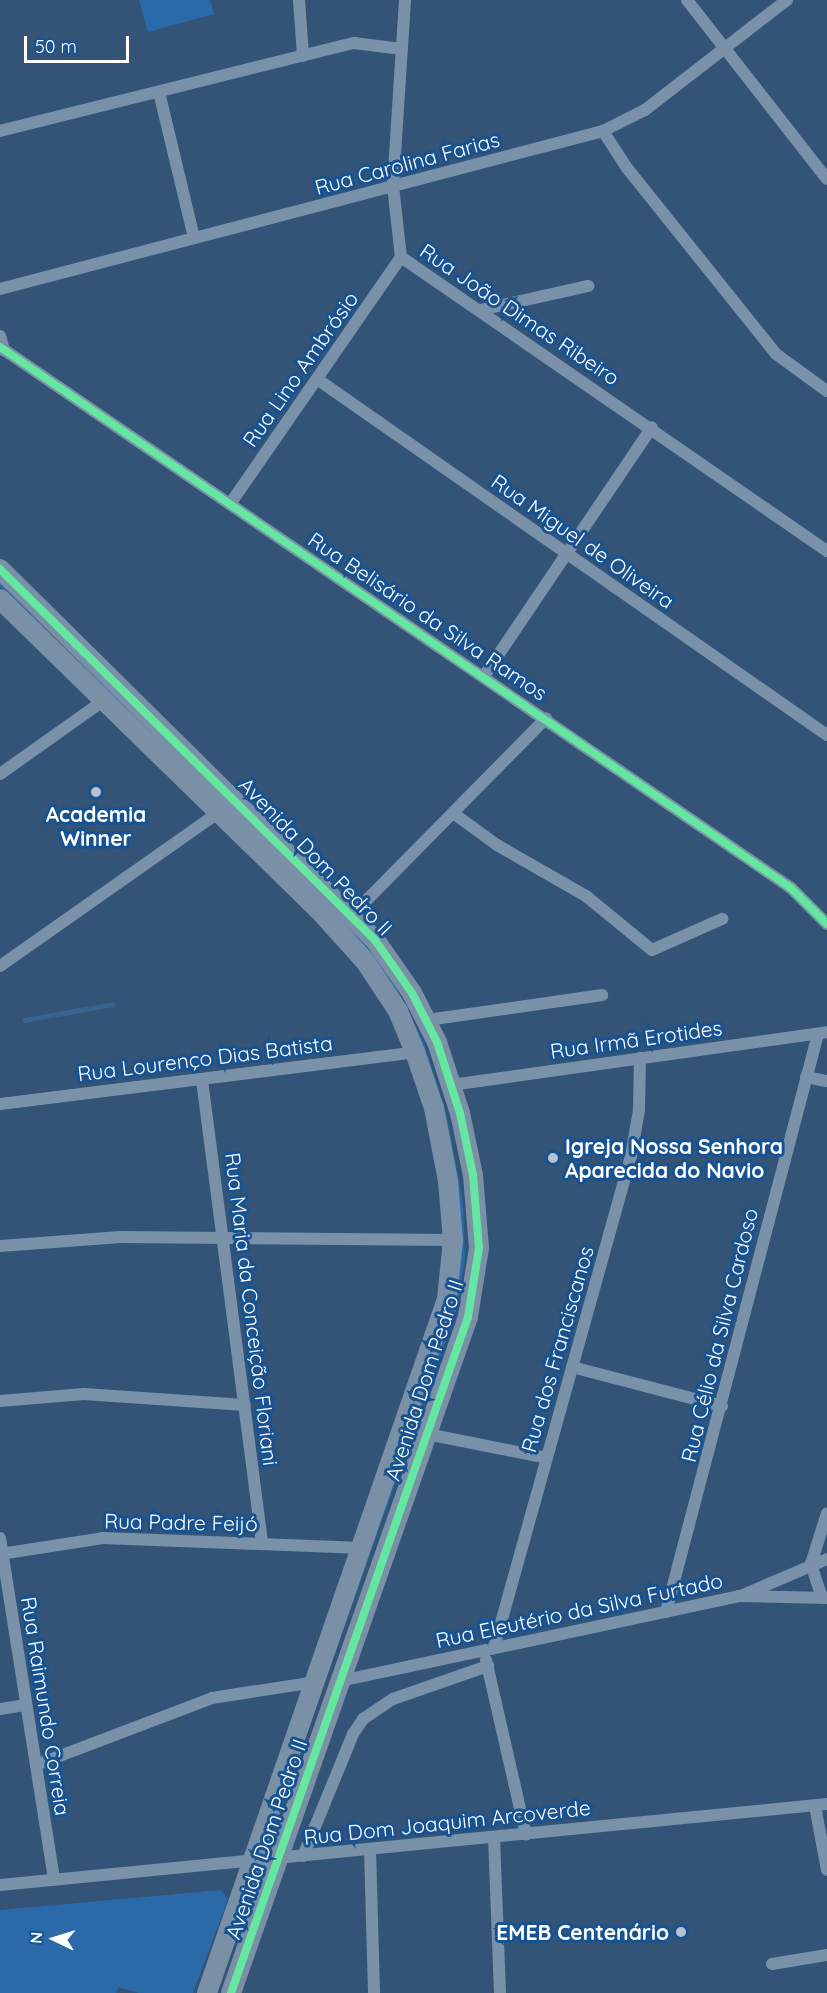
<!DOCTYPE html>
<html>
<head>
<meta charset="utf-8">
<style>
  body { margin:0 }
  #map { position:relative; width:827px; height:1993px; overflow:hidden; background:#335476; font-family:Quicksand,sans-serif }
  div>[style] { position:absolute }
  .green>* { inset:0; background:#2a6aa9 }
  .stream>* { height:4.5px; margin:-2.25px; padding:0 2.25px; transform-origin:2.25px; border-radius:2.25px; background:#38638f }
  .minor>* { height:12px; margin:-6px; padding:0 6px; transform-origin:6px; border-radius:6px; background:#7a92a9 }
  .primary>* { height:20px; margin:-10px; padding:0 10px; transform-origin:10px; border-radius:10px; background:#7a90a7 }
  .cycleway>* { height:8px; margin:-4px; padding:0 4px; transform-origin:4px; border-radius:4px; background:#66e7a1 }
  .dots>* { width:16px; height:16px; translate:-50% -50%; box-sizing:border-box; border:3px solid #175392; border-radius:50% }
  span { translate:-50% -50%; white-space:nowrap; text-align:center; line-height:1.15; -webkit-text-stroke:6px #175392; paint-order:stroke }
  .street-label { font-size:21px; color:#fff }
  .poi-label { font-size:21px; color:#fff; font-weight:700 }
  .left { translate:0 -50%; text-align:left }
  .right { translate:-100% -50%; text-align:right }
  .north { position:absolute; left:24px; top:1909px; width:60px; height:60px; -webkit-text-stroke:4px #175392; paint-order:stroke; rotate:274deg; font-size:16px; font-weight:700; line-height:24px; text-align:center; color:#fff }
  .north::after { content:''; display:block; margin:auto; width:21px; height:27px; background:#fff; clip-path:polygon(50% 0,100% 100%,50% 72%,0 100%) }
  .scale { position:absolute; left:24px; top:36px; width:105px; height:27px; box-sizing:border-box; border:3px solid #fff; border-top:0; padding-left:8px; font-size:18px; line-height:21px; white-space:nowrap; color:#fff; -webkit-text-stroke:4px #175392; paint-order:stroke }
</style>
</head>
<body>
<div id="map">
  <div class="green">
    <i style="clip-path:polygon(139px 0,210px 0,214px 14px,148px 32px)"></i>
    <i style="clip-path:polygon(0 577px,346px 921px,386px 967px,424px 1043px,447px 1116px,463px 1203px,465px 1257px,458px 1306px,268px 1843px,452px 1308px,429px 1072px,296px 877px,0 586px)"></i>
    <i style="clip-path:polygon(221px 1890px,228px 1899px,193px 1993px,139px 1993px,118px 1987px,116px 1993px,0 1993px,0 1910px)"></i>
  </div>
  <div class="stream">
    <i style="left:25px;top:1020px;width:89px;rotate:-10.3deg"></i>
  </div>
  <div class="minor">
    <i style="left:299px;top:0;width:56px;rotate:85.9deg"></i>
    <i style="left:405px;top:0;width:186px;rotate:93.7deg"></i>
    <i style="left:393px;top:186px;width:71px;rotate:83.6deg"></i>
    <i style="left:401px;top:257px;width:518px;rotate:34.61deg"></i>
    <i style="left:687px;top:0;width:227px;rotate:52deg"></i>
    <i style="left:159px;top:92px;width:150px;rotate:76.5deg"></i>
    <i style="left:0;top:131px;width:365px;rotate:-14deg"></i>
    <i style="left:354px;top:43px;width:48px;rotate:7.1deg"></i>
    <i style="left:603px;top:131px;width:44px;rotate:57deg"></i>
    <i style="left:627px;top:168px;width:238px;rotate:51.3deg"></i>
    <i style="left:776px;top:354px;width:63px;rotate:36deg"></i>
    <i style="left:0;top:289px;width:623px;rotate:-14.68deg"></i>
    <i style="left:603px;top:131px;width:47px;rotate:-26.6deg"></i>
    <i style="left:645px;top:110px;width:180px;rotate:-37.8deg"></i>
    <i style="left:480px;top:310px;width:111px;rotate:-12.5deg"></i>
    <i style="left:0;top:336px;width:15px;rotate:74deg"></i>
    <i style="left:0;top:347px;width:958px;rotate:34.37deg"></i>
    <i style="left:791px;top:888px;width:51px;rotate:45deg"></i>
    <i style="left:317px;top:379px;width:622px;rotate:34.92deg"></i>
    <i style="left:230px;top:504px;width:300px;rotate:-55.3deg"></i>
    <i style="left:484px;top:676px;width:300px;rotate:-56deg"></i>
    <i style="left:0;top:774px;width:126px;rotate:-35.3deg"></i>
    <i style="left:453px;top:813px;width:54px;rotate:36deg"></i>
    <i style="left:497px;top:845px;width:103px;rotate:29.8deg"></i>
    <i style="left:586px;top:896px;width:85px;rotate:39.3deg"></i>
    <i style="left:652px;top:950px;width:77px;rotate:-23.9deg"></i>
    <i style="left:353px;top:914px;width:275px;rotate:-45.4deg"></i>
    <i style="left:0;top:966px;width:266px;rotate:-35.1deg"></i>
    <i style="left:427px;top:1020px;width:177px;rotate:-8.1deg"></i>
    <i style="left:806px;top:1077px;width:21px;rotate:11deg"></i>
    <i style="left:202px;top:1080px;width:467px;rotate:82.6deg"></i>
    <i style="left:451px;top:1085px;width:380px;rotate:-8deg"></i>
    <i style="left:0;top:1104px;width:418px;rotate:-7.1deg"></i>
    <i style="left:0;top:1246px;width:121px;rotate:-4.3deg"></i>
    <i style="left:121px;top:1237px;width:332px;rotate:0.5deg"></i>
    <i style="left:572px;top:1367px;width:155px;rotate:14.6deg"></i>
    <i style="left:0;top:1401px;width:84px;rotate:-4.8deg"></i>
    <i style="left:84px;top:1394px;width:161px;rotate:3.9deg"></i>
    <i style="left:427px;top:1434px;width:122px;rotate:11.3deg"></i>
    <i style="left:0;top:1538px;width:346px;rotate:81deg"></i>
    <i style="left:0;top:1554px;width:104px;rotate:-8.8deg"></i>
    <i style="left:103px;top:1538px;width:259px;rotate:2.2deg"></i>
    <i style="left:743px;top:1595px;width:91px;rotate:-23.2deg"></i>
    <i style="left:822px;top:1598px;width:36px;rotate:-108deg"></i>
    <i style="left:811px;top:1564px;width:53px;rotate:-72.6deg"></i>
    <i style="left:666px;top:1612px;width:598px;rotate:-75.27deg"></i>
    <i style="left:494px;top:1648px;width:511px;rotate:-74.44deg"></i>
    <i style="left:631px;top:1156px;width:47px;rotate:-80.1deg"></i>
    <i style="left:639px;top:1110px;width:52px;rotate:-88.9deg"></i>
    <i style="left:486px;top:1660px;width:179px;rotate:77.1deg"></i>
    <i style="left:340px;top:1681px;width:408px;rotate:-12deg"></i>
    <i style="left:739px;top:1596px;width:88px;rotate:1.3deg"></i>
    <i style="left:0;top:1709px;width:26px;rotate:-9deg"></i>
    <i style="left:36px;top:1765px;width:188px;rotate:-20.8deg"></i>
    <i style="left:212px;top:1698px;width:104px;rotate:-8.8deg"></i>
    <i style="left:815px;top:1806px;width:65px;rotate:79.4deg"></i>
    <i style="left:494px;top:1837px;width:156px;rotate:87.8deg"></i>
    <i style="left:370px;top:1849px;width:144px;rotate:88.4deg"></i>
    <i style="left:303px;top:1856px;width:132px;rotate:-67.7deg"></i>
    <i style="left:353px;top:1734px;width:18px;rotate:-56deg"></i>
    <i style="left:363px;top:1719px;width:36px;rotate:-34deg"></i>
    <i style="left:393px;top:1699px;width:101px;rotate:-19.2deg"></i>
    <i style="left:0;top:1885px;width:831px;rotate:-5.59deg"></i>
    <i style="left:772px;top:1964px;width:56px;rotate:-9.3deg"></i>
  </div>
  <div class="primary">
    <i style="left:0;top:569px;width:528px;rotate:44.69deg"></i>
    <i style="left:375px;top:940px;width:65px;rotate:55.1deg"></i>
    <i style="left:412px;top:993px;width:55px;rotate:63deg"></i>
    <i style="left:437px;top:1042px;width:75px;rotate:72.1deg"></i>
    <i style="left:460px;top:1113px;width:63px;rotate:78.2deg"></i>
    <i style="left:473px;top:1175px;width:73px;rotate:85.3deg"></i>
    <i style="left:479px;top:1248px;width:70px;rotate:99.1deg"></i>
    <i style="left:468px;top:1317px;width:716px;rotate:109.32deg"></i>
    <i style="left:0;top:599px;width:444px;rotate:44.3deg"></i>
    <i style="left:318px;top:909px;width:70px;rotate:47.9deg"></i>
    <i style="left:365px;top:961px;width:60px;rotate:56.6deg"></i>
    <i style="left:398px;top:1011px;width:44px;rotate:67.5deg"></i>
    <i style="left:415px;top:1052px;width:59px;rotate:71.3deg"></i>
    <i style="left:434px;top:1108px;width:74px;rotate:79.1deg"></i>
    <i style="left:448px;top:1181px;width:59px;rotate:85.2deg"></i>
    <i style="left:453px;top:1240px;width:59px;rotate:95.8deg"></i>
    <i style="left:447px;top:1299px;width:734px;rotate:109.08deg"></i>
  </div>
  <div class="cycleway">
    <i style="left:0;top:347px;width:958px;rotate:34.37deg"></i>
    <i style="left:791px;top:888px;width:51px;rotate:45deg"></i>
    <i style="left:0;top:569px;width:528px;rotate:44.69deg"></i>
    <i style="left:375px;top:940px;width:65px;rotate:55.1deg"></i>
    <i style="left:412px;top:993px;width:55px;rotate:63deg"></i>
    <i style="left:437px;top:1042px;width:75px;rotate:72.1deg"></i>
    <i style="left:460px;top:1113px;width:63px;rotate:78.2deg"></i>
    <i style="left:473px;top:1175px;width:73px;rotate:85.3deg"></i>
    <i style="left:479px;top:1248px;width:70px;rotate:99.1deg"></i>
    <i style="left:468px;top:1317px;width:716px;rotate:109.32deg"></i>
  </div>
  <div class="dots">
    <i style="left:96px;top:792px;background:#b8c3cf"></i>
    <i style="left:553px;top:1158px;background:#b8c3cf"></i>
    <i style="left:681px;top:1932px;background:#b8c3cf"></i>
  </div>
  <div class="street-label">
    <span style="left:407px;top:163px;rotate:-15deg">Rua Carolina Farias</span>
    <span style="left:520px;top:314px;rotate:34deg">Rua João Dimas Ribeiro</span>
    <span style="left:300px;top:369px;rotate:-55deg">Rua Lino Ambrósio</span>
    <span style="left:583px;top:541px;rotate:35deg">Rua Miguel de Oliveira</span>
    <span style="left:428px;top:616px;rotate:34deg">Rua Belisário da Silva Ramos</span>
    <span style="left:316px;top:856px;rotate:46deg">Avenida Dom Pedro II</span>
    <span style="left:636px;top:1039px;rotate:-8deg">Rua Irmã Erotides</span>
    <span style="left:205px;top:1058px;rotate:-7deg">Rua Lourenço Dias Batista</span>
    <span style="left:252px;top:1309px;rotate:83deg">Rua Maria da Conceição Floriani</span>
    <span style="left:719px;top:1335px;rotate:-76deg">Rua Célio da Silva Cardoso</span>
    <span style="left:557px;top:1349px;rotate:-74deg">Rua dos Franciscanos</span>
    <span style="left:424px;top:1380px;rotate:-72deg">Avenida Dom Pedro II</span>
    <span style="left:181px;top:1522px;rotate:1deg">Rua Padre Feijó</span>
    <span style="left:579px;top:1610px;rotate:-12deg">Rua Eleutério da Silva Furtado</span>
    <span style="left:46px;top:1706px;rotate:81deg">Rua Raimundo Correia</span>
    <span style="left:447px;top:1822px;rotate:-6deg">Rua Dom Joaquim Arcoverde</span>
    <span style="left:266px;top:1839px;rotate:-71deg">Avenida Dom Pedro II</span>
  </div>
  <div class="poi-label">
    <span style="left:96px;top:826px">Academia<br>Winner</span>
    <span class="left" style="left:565px;top:1158px">Igreja Nossa Senhora<br>Aparecida do Navio</span>
    <span class="right" style="left:669px;top:1932px">EMEB Centenário</span>
  </div>
  <div class="north">N</div>
  <div class="scale">50 m</div>
</div>
</body>
</html>
